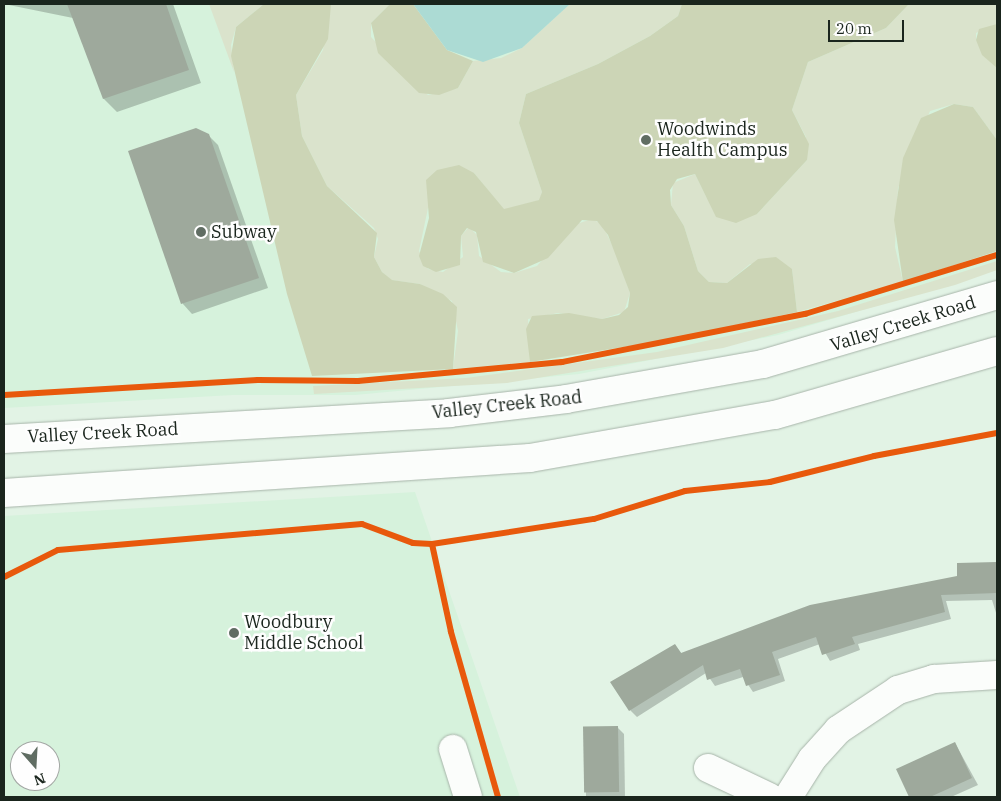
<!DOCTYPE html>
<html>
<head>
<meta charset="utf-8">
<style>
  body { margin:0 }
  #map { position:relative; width:1001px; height:801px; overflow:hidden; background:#e2f3e5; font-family:"IBM Plex Serif",serif }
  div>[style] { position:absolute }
  .built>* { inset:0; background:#d6f2dc }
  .green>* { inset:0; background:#dae3cc }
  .forest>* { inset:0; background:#ccd5b6 }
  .water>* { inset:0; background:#acdbd4 }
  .shadow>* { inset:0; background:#0003 }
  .building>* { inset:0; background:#9ea99c; transform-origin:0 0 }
  .path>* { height:3px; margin-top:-1.5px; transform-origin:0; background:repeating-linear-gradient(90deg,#d4dad6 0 5px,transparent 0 7.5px) }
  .roads { filter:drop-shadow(0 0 1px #a7b4a9) drop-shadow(0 0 1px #a7b4a9) }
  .minor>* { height:28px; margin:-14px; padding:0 14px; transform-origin:14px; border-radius:14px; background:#fbfdfb }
  .secondary>* { height:28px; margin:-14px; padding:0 14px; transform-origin:14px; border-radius:14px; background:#fbfdfb }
  .cycleway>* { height:6px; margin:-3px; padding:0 3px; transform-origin:3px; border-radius:3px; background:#e8590c }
  .dots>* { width:14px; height:14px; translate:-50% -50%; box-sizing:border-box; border:2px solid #fefefe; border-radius:50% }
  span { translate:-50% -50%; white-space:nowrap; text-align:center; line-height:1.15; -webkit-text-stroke:5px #fefefe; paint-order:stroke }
  .poi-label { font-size:18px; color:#1a251d }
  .left { translate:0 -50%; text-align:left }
  .street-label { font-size:18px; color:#1a251d }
  .frame { position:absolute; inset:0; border:5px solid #1a251d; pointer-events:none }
  .north { position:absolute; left:10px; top:741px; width:50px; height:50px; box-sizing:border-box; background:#fefefe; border:1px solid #a3a7a4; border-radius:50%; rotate:161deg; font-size:14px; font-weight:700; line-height:20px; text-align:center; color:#1a251d }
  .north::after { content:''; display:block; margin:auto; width:18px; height:22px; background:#606d63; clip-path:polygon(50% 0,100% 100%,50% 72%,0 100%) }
  .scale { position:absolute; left:828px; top:20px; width:76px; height:22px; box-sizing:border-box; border:2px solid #1a251d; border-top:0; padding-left:6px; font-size:15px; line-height:18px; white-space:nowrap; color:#1a251d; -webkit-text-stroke:4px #fefefe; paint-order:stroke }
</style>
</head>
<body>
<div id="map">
  <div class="built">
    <i style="clip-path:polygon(4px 4px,997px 4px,997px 270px,778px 335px,579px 374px,355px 395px,233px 395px,4px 408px)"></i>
    <i style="clip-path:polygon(evenodd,415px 492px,520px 797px,4px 797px,4px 516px,415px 492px,20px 751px,50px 751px,50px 781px,20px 781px,20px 751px)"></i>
  </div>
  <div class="green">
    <i style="clip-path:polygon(209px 4px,264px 4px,236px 27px,231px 45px,234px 72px)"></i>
    <i style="clip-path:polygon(330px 4px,390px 4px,371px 23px,371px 37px,428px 95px,458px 88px,473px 61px,501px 58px,522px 48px,570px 4px,682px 4px,678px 16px,650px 36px,598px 64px,526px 94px,519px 123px,542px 192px,540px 200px,504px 210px,474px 173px,428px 208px,419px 251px,428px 269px,443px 272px,463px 257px,461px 236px,469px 227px,477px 235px,479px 256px,501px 272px,514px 273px,537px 266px,573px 225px,592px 219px,602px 224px,618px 257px,630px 293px,624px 312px,602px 319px,558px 313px,528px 319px,530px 362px,453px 369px,458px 331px,452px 301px,420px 284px,391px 280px,382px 272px,374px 257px,378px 239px,374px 228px,327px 186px,302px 136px,296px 95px,323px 50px)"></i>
    <i style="clip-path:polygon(909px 4px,997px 4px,997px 24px,976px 33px,976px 40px,997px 68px,997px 140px,973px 107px,954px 104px,930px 111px,898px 188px,895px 247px,903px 282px,797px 312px,792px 269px,750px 264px,727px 283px,709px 282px,698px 271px,684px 226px,671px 205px,673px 183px,695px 174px,707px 198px,757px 214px,807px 160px,806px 137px,792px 110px,808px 62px,886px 28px)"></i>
    <i style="clip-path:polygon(997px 261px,997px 270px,955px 285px,723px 348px,507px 383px,314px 394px,313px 386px,466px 378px,657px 352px,838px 311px)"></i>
  </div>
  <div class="forest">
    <i style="clip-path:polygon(264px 4px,331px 4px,328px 39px,296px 95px,302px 136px,327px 186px,377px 233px,374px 257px,382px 272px,392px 280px,420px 284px,443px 294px,457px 307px,453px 369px,312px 376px,287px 294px,231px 56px,236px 27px)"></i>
    <i style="clip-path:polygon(390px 4px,413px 4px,447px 50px,473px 61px,458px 88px,439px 95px,419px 93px,378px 53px,371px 23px)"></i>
    <i style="clip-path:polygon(682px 4px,909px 4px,886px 28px,808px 62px,792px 110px,809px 144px,807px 160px,757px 214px,736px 223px,716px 217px,695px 174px,677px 179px,670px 190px,671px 205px,684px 226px,698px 271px,709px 282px,727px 283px,758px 259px,776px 257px,792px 269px,797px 312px,667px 340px,530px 362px,526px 329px,532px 316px,569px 313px,602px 319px,619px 315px,628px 307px,630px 293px,608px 235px,597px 221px,582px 220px,548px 258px,514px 273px,483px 262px,476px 232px,467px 228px,461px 236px,460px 265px,436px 272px,423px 266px,419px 256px,429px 218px,426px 180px,437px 170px,459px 165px,474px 173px,504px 209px,539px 200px,542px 192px,519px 123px,526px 94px,598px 64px,650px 36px,678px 16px)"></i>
    <i style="clip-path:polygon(997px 24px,997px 68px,982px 55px,976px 40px,979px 29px)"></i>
    <i style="clip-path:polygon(954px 104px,973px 107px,997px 140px,997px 251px,903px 282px,894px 220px,903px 158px,921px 118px)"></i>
  </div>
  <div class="water">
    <i style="clip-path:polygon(413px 4px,570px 4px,522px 48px,483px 62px,447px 50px)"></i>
  </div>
  <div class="shadow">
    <i style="clip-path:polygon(4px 4px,173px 4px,201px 83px,117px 112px,104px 99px,73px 18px)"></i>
    <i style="clip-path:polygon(208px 135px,218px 145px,268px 288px,192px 314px,183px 304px,130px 152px)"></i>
    <i style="clip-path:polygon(997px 563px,997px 616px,992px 600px,946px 601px,951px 619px,858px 644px,860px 650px,830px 661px,820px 644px,778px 659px,785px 681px,753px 692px,743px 677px,715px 686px,706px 673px,637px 717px,630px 710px,675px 645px,682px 654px,958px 577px,958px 564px)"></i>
    <i style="clip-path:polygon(617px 727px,624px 734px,625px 797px,586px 797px,585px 729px)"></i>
    <i style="clip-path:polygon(955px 743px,978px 785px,951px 797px,910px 797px,898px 769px)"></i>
  </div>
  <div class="building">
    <i style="clip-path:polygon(67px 4px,166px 4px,189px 70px,103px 99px)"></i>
    <i style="clip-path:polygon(196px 128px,209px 134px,259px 278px,181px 304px,128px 151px)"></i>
    <i style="clip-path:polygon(997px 562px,997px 593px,941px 595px,945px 612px,852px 637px,855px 644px,822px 655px,816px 637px,772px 652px,780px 675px,746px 686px,740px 669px,707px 680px,703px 665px,629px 711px,610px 682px,675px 644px,681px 653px,810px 605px,957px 576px,957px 563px)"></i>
    <i style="left:618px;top:726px;width:66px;height:35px;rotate:89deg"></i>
    <i style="clip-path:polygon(955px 742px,972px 778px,930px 797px,909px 797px,896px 769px)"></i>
  </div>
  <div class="path">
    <i style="left:371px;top:797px;width:5px"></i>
  </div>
  <div class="roads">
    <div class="minor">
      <i style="left:453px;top:749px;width:50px;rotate:72.6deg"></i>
      <i style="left:708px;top:768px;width:68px;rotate:25.4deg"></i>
      <i style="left:788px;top:797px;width:45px;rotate:-57.7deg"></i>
      <i style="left:812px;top:759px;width:39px;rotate:-48deg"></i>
      <i style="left:838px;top:730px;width:72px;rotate:-33.7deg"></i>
      <i style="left:898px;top:690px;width:38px;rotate:-17deg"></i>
      <i style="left:934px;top:679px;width:63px;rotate:-3.6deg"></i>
    </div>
    <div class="secondary">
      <i style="left:4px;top:439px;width:446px;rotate:-3.3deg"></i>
      <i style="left:449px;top:413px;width:118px;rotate:-6.8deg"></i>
      <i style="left:566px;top:399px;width:200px;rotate:-10.1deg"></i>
      <i style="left:763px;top:364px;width:244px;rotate:-16.4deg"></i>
      <i style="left:4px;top:493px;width:527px;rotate:-3.81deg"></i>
      <i style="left:530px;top:458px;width:249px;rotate:-10deg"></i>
      <i style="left:775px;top:415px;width:231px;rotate:-16.1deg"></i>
    </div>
  </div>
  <div class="cycleway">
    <i style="left:4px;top:395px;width:254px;rotate:-3.4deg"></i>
    <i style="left:258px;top:380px;width:100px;rotate:0.6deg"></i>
    <i style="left:358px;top:381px;width:205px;rotate:-5.3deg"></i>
    <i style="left:562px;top:362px;width:248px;rotate:-11.2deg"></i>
    <i style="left:805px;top:314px;width:201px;rotate:-17.1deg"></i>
    <i style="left:432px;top:544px;width:90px;rotate:77.8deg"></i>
    <i style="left:451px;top:632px;width:172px;rotate:74.1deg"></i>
    <i style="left:4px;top:577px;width:60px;rotate:-26.6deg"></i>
    <i style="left:58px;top:550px;width:305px;rotate:-4.9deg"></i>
    <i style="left:362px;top:524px;width:54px;rotate:20.4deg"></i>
    <i style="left:413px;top:543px;width:19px;rotate:3deg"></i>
    <i style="left:432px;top:544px;width:164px;rotate:-8.8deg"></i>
    <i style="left:594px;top:519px;width:95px;rotate:-17.1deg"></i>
    <i style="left:685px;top:491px;width:85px;rotate:-6deg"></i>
    <i style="left:770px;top:482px;width:107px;rotate:-14deg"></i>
    <i style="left:874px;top:456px;width:125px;rotate:-10.6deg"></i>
  </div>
  <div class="dots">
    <i style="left:646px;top:140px;background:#606d63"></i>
    <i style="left:201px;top:232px;background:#606d63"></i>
    <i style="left:234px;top:633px;background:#606d63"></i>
  </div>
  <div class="poi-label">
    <span class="left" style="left:657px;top:140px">Woodwinds<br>Health Campus</span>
    <span class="left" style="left:211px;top:232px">Subway</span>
    <span class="left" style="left:244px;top:633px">Woodbury<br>Middle School</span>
  </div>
  <div class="street-label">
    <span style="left:903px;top:324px;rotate:-17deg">Valley Creek Road</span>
    <span style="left:507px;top:405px;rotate:-6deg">Valley Creek Road</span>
    <span style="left:103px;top:433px;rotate:-3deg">Valley Creek Road</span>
  </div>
  <div class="frame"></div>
  <div class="north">N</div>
  <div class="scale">20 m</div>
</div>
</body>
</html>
